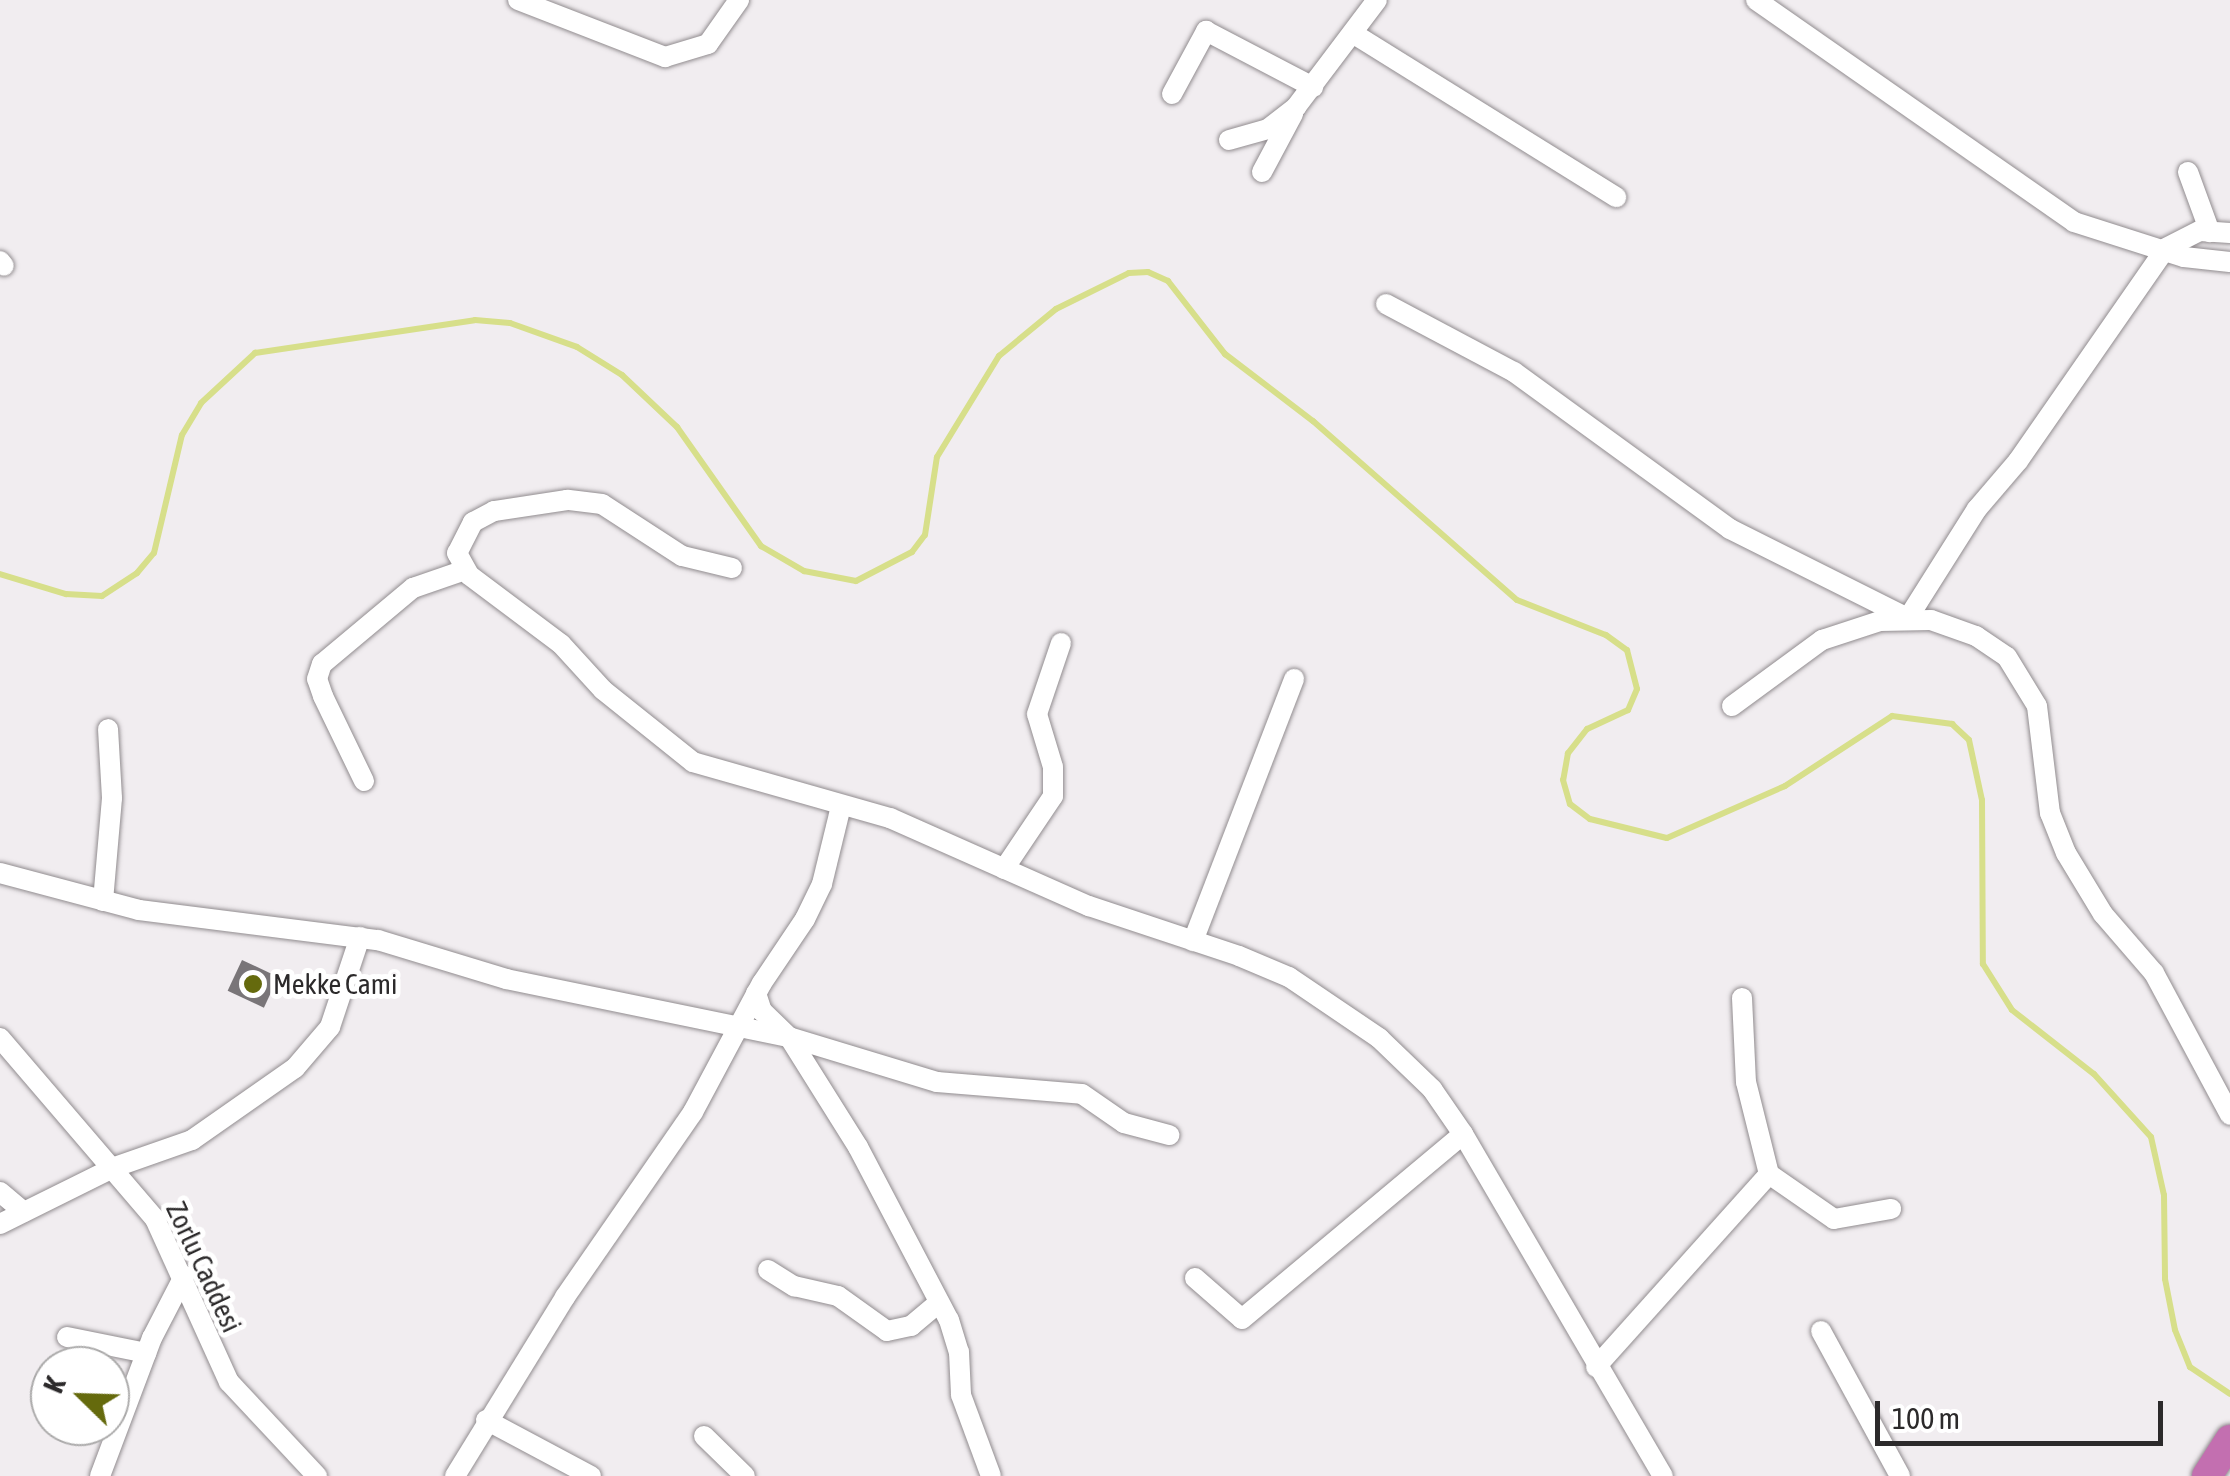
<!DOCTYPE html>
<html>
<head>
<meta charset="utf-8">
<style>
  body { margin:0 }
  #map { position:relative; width:2230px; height:1476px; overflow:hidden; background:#f1edf0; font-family:"Asap Condensed",sans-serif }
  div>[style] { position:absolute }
  .stream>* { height:6px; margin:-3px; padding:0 3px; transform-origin:3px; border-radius:3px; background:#d7df8a }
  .building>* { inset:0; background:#797578; transform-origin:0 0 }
  .roads { filter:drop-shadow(0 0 2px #918c8f) drop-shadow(0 0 2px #918c8f) }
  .minor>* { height:20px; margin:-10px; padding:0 10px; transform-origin:10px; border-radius:10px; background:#fff }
  .highway>* { height:30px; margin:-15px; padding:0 15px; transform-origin:15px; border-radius:15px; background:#c36fb0 }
  .dots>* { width:28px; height:28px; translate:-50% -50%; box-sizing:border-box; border:5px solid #fff; border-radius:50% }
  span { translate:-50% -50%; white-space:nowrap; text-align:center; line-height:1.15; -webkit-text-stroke:10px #fff; paint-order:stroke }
  .poi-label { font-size:28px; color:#2c2a2b }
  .left { translate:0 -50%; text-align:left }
  .street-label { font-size:28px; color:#2c2a2b }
  .north { position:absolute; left:30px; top:1346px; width:100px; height:100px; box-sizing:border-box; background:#fff; border:2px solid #abaaaa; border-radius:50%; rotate:293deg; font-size:28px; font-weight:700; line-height:40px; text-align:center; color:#2c2a2b }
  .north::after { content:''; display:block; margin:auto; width:35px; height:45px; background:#656a0d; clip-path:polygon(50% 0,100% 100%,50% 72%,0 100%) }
  .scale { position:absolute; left:1875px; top:1401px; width:288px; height:45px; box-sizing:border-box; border:5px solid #2c2a2b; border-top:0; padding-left:12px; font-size:30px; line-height:35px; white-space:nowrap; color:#2c2a2b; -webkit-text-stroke:8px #fff; paint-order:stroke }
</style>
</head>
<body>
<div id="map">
  <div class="stream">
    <i style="left:0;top:574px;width:69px;rotate:16.9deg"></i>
    <i style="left:66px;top:594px;width:36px;rotate:3deg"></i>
    <i style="left:102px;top:596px;width:42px;rotate:-33.3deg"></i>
    <i style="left:137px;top:573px;width:26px;rotate:-50deg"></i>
    <i style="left:154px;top:553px;width:121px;rotate:-76.7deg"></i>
    <i style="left:182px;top:435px;width:37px;rotate:-59deg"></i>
    <i style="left:201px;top:403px;width:74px;rotate:-42.8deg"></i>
    <i style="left:255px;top:353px;width:222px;rotate:-8.5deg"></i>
    <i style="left:475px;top:320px;width:35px;rotate:5deg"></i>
    <i style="left:510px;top:323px;width:71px;rotate:19.7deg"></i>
    <i style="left:577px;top:347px;width:53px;rotate:31.9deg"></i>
    <i style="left:622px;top:375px;width:76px;rotate:43.4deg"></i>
    <i style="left:677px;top:427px;width:146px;rotate:54.8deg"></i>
    <i style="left:761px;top:546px;width:50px;rotate:30.2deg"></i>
    <i style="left:804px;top:571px;width:53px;rotate:10.9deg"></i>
    <i style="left:856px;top:581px;width:63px;rotate:-27.4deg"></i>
    <i style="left:912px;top:552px;width:21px;rotate:-53deg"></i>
    <i style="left:925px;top:535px;width:79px;rotate:-81.3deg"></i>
    <i style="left:937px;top:457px;width:119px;rotate:-58.5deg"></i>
    <i style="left:999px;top:356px;width:74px;rotate:-39.5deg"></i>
    <i style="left:1056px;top:309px;width:81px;rotate:-26.3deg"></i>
    <i style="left:1129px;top:273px;width:19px;rotate:-3deg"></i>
    <i style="left:1148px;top:272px;width:22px;rotate:24deg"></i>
    <i style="left:1168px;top:281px;width:93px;rotate:52deg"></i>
    <i style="left:1225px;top:354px;width:111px;rotate:37.3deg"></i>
    <i style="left:1313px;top:421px;width:271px;rotate:41.3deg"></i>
    <i style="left:1517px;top:600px;width:96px;rotate:21.5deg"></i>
    <i style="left:1606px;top:635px;width:26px;rotate:36deg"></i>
    <i style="left:1627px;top:650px;width:40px;rotate:75.6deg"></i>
    <i style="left:1637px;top:689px;width:23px;rotate:113deg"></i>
    <i style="left:1628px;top:710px;width:45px;rotate:155.1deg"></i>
    <i style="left:1587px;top:729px;width:31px;rotate:128deg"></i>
    <i style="left:1568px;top:753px;width:27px;rotate:100deg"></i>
    <i style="left:1563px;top:780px;width:25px;rotate:74deg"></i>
    <i style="left:1570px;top:804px;width:25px;rotate:37deg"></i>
    <i style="left:1590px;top:819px;width:79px;rotate:13.9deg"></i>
    <i style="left:1667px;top:838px;width:129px;rotate:-23.8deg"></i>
    <i style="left:1785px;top:786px;width:128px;rotate:-33.2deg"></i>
    <i style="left:1892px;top:716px;width:61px;rotate:7.6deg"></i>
    <i style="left:1952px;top:724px;width:23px;rotate:43deg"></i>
    <i style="left:1969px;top:740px;width:61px;rotate:77.8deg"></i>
    <i style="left:1982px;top:800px;width:164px;rotate:89.7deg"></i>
    <i style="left:1983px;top:964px;width:54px;rotate:57.8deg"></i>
    <i style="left:2012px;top:1010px;width:104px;rotate:38deg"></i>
    <i style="left:2094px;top:1074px;width:85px;rotate:47.9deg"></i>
    <i style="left:2151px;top:1137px;width:59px;rotate:77.4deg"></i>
    <i style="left:2164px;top:1195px;width:84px;rotate:89.3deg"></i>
    <i style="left:2165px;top:1279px;width:52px;rotate:78.9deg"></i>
    <i style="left:2175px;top:1330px;width:40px;rotate:68deg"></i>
    <i style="left:2190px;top:1367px;width:48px;rotate:34deg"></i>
  </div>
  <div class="building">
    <i style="left:242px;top:960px;width:40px;height:34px;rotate:25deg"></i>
  </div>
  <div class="roads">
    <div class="minor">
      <i style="left:518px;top:0;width:158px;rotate:21.2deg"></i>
      <i style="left:665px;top:57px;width:45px;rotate:-16.8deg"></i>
      <i style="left:708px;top:44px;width:54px;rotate:-54.8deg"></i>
      <i style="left:1756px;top:0;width:388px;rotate:34.9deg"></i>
      <i style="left:2074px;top:222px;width:115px;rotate:17.7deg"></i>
      <i style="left:2184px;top:257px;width:46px;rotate:6.2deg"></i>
      <i style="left:1354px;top:34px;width:309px;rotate:31.9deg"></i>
      <i style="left:1172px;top:94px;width:72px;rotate:-61.6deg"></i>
      <i style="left:1206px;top:31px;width:121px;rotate:27.6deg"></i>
      <i style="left:1229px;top:140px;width:41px;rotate:-15.8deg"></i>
      <i style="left:1268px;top:129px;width:36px;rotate:-38deg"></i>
      <i style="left:1296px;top:107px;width:134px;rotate:-52.9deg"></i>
      <i style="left:1262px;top:172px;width:66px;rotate:-61.9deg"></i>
      <i style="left:2188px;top:172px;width:64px;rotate:69.9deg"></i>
      <i style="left:0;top:261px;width:6px;rotate:51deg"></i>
      <i style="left:1386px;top:304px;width:145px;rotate:28deg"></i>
      <i style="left:1514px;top:372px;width:267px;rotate:36deg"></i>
      <i style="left:1730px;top:529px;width:199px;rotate:26.6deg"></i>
      <i style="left:1908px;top:618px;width:129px;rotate:-57.7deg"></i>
      <i style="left:1977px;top:509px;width:63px;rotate:-49.5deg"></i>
      <i style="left:2018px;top:461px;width:259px;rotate:-55.2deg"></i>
      <i style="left:2166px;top:248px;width:38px;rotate:-27deg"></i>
      <i style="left:2200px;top:231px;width:30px;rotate:4deg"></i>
      <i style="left:732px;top:568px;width:51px;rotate:-166.5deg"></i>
      <i style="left:682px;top:556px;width:95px;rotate:-147deg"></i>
      <i style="left:602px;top:504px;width:35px;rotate:-173deg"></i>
      <i style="left:567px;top:500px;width:74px;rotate:171.4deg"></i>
      <i style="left:494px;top:511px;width:24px;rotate:152deg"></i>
      <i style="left:473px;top:522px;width:35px;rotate:117deg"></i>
      <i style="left:457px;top:553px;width:25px;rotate:61deg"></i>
      <i style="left:469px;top:575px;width:115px;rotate:36.9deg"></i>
      <i style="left:561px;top:644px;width:62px;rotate:47.6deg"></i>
      <i style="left:603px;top:690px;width:115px;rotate:38.7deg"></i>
      <i style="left:693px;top:762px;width:205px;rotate:15.9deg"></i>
      <i style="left:890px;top:818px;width:218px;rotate:23.9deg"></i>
      <i style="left:1089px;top:906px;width:158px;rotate:18.4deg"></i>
      <i style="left:1239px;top:956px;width:54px;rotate:22.8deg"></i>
      <i style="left:1289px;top:977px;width:109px;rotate:34.1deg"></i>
      <i style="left:1379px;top:1038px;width:74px;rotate:43.9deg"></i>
      <i style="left:1432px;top:1089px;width:55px;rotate:55.4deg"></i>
      <i style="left:1463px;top:1134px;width:396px;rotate:59.7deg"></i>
      <i style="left:1732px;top:706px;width:112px;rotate:-36.3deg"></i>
      <i style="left:1822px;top:640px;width:61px;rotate:-18.1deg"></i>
      <i style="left:1880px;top:621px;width:51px;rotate:-1.1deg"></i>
      <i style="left:1931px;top:620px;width:48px;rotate:19.6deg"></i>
      <i style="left:1976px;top:636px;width:37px;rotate:34deg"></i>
      <i style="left:2007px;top:657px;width:57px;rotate:58.5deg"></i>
      <i style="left:2037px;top:706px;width:108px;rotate:83.1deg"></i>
      <i style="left:2050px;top:813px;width:43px;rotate:68.2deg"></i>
      <i style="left:2066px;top:853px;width:71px;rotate:58.8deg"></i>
      <i style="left:2103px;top:914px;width:78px;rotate:49.2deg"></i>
      <i style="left:2154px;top:973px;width:161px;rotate:61.8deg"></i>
      <i style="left:364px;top:781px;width:94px;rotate:-115.8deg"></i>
      <i style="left:323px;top:696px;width:18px;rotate:-109deg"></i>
      <i style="left:317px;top:679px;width:16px;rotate:-72deg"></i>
      <i style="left:322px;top:664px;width:119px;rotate:-39.9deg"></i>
      <i style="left:413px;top:588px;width:55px;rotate:-19.1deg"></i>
      <i style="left:1004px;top:869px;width:88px;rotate:-56.1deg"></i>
      <i style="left:1053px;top:796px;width:29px;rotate:-90deg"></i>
      <i style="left:1053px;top:767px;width:55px;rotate:-106.8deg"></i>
      <i style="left:1037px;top:714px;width:75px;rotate:-71.3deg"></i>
      <i style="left:0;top:873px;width:144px;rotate:14.9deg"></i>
      <i style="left:139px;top:910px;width:241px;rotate:7.2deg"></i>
      <i style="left:378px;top:940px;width:134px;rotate:16.9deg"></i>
      <i style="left:506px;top:979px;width:289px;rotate:11.6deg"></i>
      <i style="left:789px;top:1037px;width:155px;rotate:16.9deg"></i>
      <i style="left:937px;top:1082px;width:145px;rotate:4.7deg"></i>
      <i style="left:1082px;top:1094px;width:51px;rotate:34.6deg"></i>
      <i style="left:1124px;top:1123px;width:47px;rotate:14.9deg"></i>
      <i style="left:103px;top:901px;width:103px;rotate:-85deg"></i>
      <i style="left:112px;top:798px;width:69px;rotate:-93.3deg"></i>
      <i style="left:1193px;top:941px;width:281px;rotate:-68.9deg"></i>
      <i style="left:756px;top:993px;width:19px;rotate:72deg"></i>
      <i style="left:762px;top:1011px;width:37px;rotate:44deg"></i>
      <i style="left:789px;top:1037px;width:130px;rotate:57.9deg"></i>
      <i style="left:858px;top:1147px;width:195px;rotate:62.3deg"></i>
      <i style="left:949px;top:1320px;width:34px;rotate:73deg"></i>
      <i style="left:959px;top:1352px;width:43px;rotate:87.3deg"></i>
      <i style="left:961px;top:1395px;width:86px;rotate:69.7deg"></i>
      <i style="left:1742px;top:998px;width:84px;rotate:87.3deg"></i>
      <i style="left:1746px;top:1082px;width:95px;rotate:76deg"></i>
      <i style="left:1769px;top:1174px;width:79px;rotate:34.7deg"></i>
      <i style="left:1834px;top:1219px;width:58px;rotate:-10deg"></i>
      <i style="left:0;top:1038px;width:238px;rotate:49.4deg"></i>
      <i style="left:155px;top:1219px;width:179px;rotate:65.6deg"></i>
      <i style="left:229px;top:1382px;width:129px;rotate:46.9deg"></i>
      <i style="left:0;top:1192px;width:31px;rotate:40deg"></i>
      <i style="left:0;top:1224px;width:128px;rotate:-26.4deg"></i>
      <i style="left:115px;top:1167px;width:82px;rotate:-19.3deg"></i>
      <i style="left:192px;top:1140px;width:126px;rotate:-35deg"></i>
      <i style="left:295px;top:1068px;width:54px;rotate:-49.5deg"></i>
      <i style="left:330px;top:1027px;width:95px;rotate:-71.6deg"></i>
      <i style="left:768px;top:1270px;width:31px;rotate:32deg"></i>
      <i style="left:794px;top:1286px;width:45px;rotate:12.8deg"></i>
      <i style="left:838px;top:1296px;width:60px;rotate:35.5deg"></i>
      <i style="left:887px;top:1331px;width:25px;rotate:-12deg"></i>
      <i style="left:911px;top:1326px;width:35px;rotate:-40deg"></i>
      <i style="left:1195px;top:1278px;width:62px;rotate:41.1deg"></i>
      <i style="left:1242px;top:1319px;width:288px;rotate:-39.9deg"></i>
      <i style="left:1821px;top:1331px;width:165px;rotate:61.4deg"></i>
      <i style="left:67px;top:1337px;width:81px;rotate:11.4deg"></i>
      <i style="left:1596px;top:1367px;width:259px;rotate:-48.1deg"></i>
      <i style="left:486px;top:1420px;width:119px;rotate:28.1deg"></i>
      <i style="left:704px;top:1436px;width:57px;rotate:44.3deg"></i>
      <i style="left:100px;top:1476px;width:147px;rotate:-69.4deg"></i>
      <i style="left:152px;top:1338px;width:70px;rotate:-62.7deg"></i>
      <i style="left:455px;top:1476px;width:210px;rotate:-58.4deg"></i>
      <i style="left:565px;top:1297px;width:225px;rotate:-55.3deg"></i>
      <i style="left:693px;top:1112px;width:146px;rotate:-61.9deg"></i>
      <i style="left:762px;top:983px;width:77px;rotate:-56.1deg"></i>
      <i style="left:805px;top:919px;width:39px;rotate:-64deg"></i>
      <i style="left:822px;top:884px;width:80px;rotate:-76.3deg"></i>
    </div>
    <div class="highway">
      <i style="left:2207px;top:1476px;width:43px;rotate:-57.4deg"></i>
    </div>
  </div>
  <div class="dots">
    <i style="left:253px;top:984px;background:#656a0d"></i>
  </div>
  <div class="poi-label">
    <span class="left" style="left:273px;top:984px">Mekke Cami</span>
  </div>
  <div class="street-label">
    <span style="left:204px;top:1267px;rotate:65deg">Zorlu Caddesi</span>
  </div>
  <div class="north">K</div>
  <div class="scale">100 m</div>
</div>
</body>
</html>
